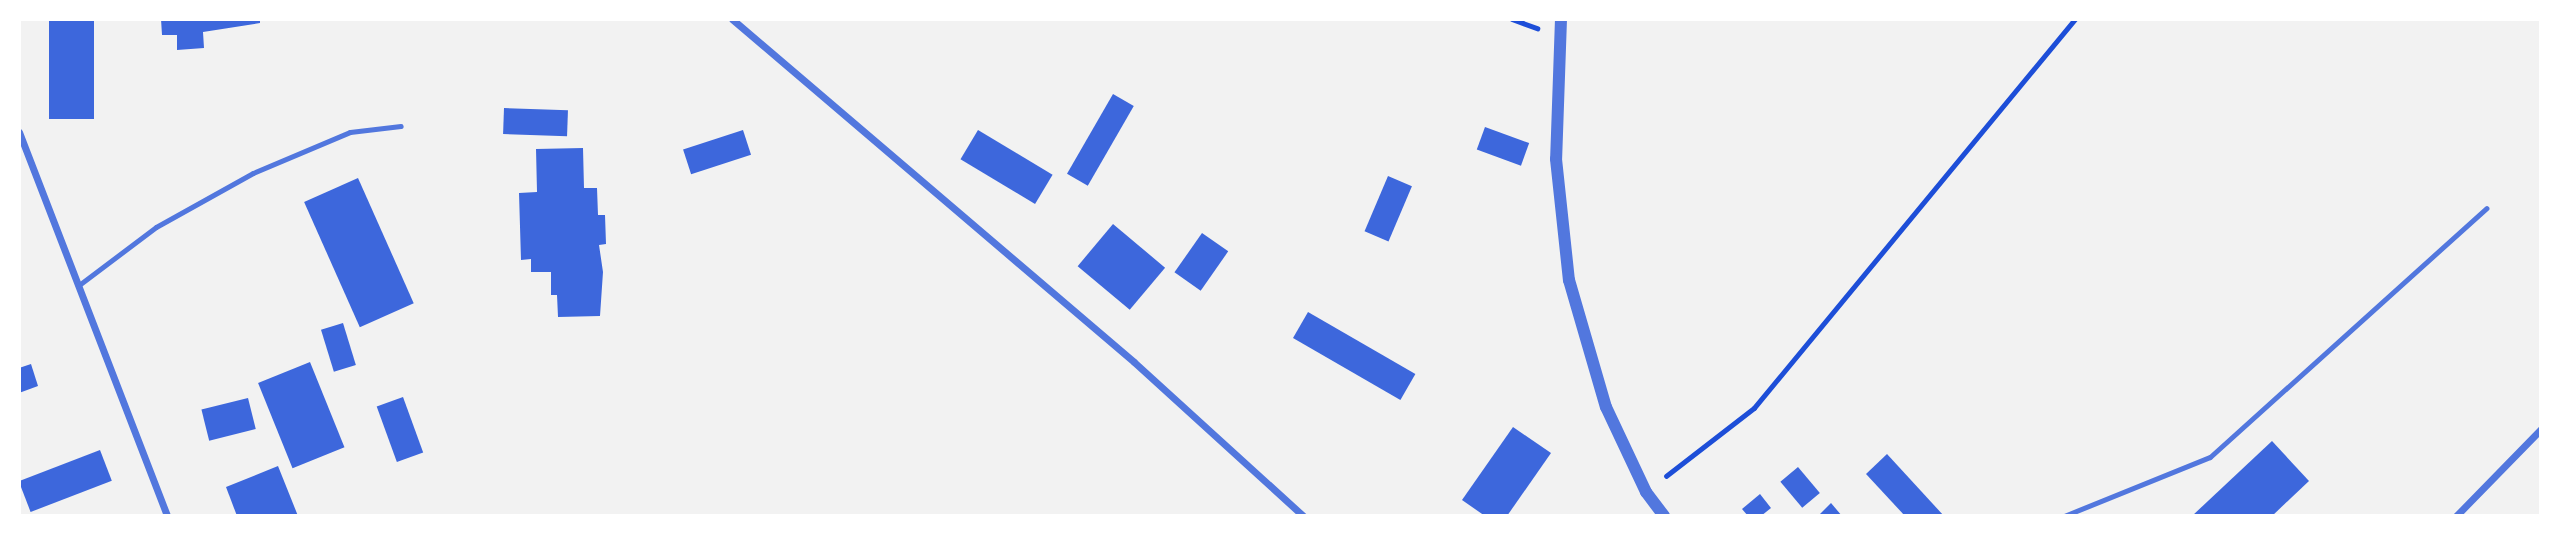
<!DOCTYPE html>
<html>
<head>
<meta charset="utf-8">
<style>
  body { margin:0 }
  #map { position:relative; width:2560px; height:535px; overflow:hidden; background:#f2f2f2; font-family:Bitter,serif }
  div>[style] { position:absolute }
  .building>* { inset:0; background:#3d67dc; transform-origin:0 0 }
  .path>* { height:4.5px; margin:-2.25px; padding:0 2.25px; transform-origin:2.25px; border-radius:2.25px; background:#1d4ed8 }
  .service>* { height:5px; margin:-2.5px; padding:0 2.5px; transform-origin:2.5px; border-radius:2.5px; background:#5277de }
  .minor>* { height:7px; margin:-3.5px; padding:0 3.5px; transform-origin:3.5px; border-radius:3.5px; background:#5277de }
  .tertiary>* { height:12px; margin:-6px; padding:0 6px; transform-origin:6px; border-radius:6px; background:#5277de }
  span { translate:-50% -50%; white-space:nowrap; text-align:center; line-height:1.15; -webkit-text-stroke:6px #fff; paint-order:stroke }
  .frame { position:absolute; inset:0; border:21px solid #fff; pointer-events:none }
</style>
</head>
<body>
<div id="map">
  <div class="building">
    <i style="left:49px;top:19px;width:45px;height:100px"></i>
    <i style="clip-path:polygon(161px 19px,260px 19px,260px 23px,203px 32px,204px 48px,177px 50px,177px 35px,162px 35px)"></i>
    <i style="left:1113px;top:94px;width:24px;height:92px;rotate:30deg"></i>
    <i style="left:504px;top:108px;width:64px;height:26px;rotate:2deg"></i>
    <i style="left:1485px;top:127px;width:47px;height:24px;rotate:20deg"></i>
    <i style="left:743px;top:130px;width:26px;height:63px;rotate:72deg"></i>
    <i style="left:978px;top:130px;width:87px;height:34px;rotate:31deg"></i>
    <i style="clip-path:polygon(583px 148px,584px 188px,597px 188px,598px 215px,605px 215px,606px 244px,599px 245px,603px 272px,600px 316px,558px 317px,557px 295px,551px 295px,551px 272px,531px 272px,531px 259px,521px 260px,519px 193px,537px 192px,536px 149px)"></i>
    <i style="left:1388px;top:176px;width:26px;height:60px;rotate:23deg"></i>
    <i style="left:358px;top:178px;width:137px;height:59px;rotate:66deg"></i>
    <i style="left:1113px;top:224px;width:68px;height:55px;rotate:40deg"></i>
    <i style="left:1202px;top:233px;width:32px;height:48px;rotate:35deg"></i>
    <i style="left:1308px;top:312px;width:124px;height:30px;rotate:30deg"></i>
    <i style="left:343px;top:323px;width:44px;height:23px;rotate:73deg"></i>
    <i style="left:310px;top:362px;width:92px;height:56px;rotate:68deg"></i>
    <i style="clip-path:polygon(31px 364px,38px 386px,19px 393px,19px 368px)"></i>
    <i style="left:403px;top:397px;width:59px;height:28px;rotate:70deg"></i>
    <i style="left:248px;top:398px;width:32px;height:48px;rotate:76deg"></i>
    <i style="clip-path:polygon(1513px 427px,1551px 453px,1507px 516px,1485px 516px,1462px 500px)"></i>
    <i style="clip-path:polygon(2272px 441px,2309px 481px,2272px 516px,2192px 516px)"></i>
    <i style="left:100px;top:450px;width:33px;height:87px;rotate:69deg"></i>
    <i style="clip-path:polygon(1887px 454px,1944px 516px,1905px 516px,1866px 474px)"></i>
    <i style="clip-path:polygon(278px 466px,298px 516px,237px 516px,226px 487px)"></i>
    <i style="left:1798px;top:467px;width:34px;height:23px;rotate:50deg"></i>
    <i style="clip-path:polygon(1760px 494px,1771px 508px,1761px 516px,1748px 516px,1742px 509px)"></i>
    <i style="clip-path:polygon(1831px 503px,1842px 516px,1818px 516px)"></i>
  </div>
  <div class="path">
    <i style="left:1512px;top:19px;width:27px;rotate:20deg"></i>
    <i style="left:1666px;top:476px;width:111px;rotate:-37.7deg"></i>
    <i style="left:1754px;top:408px;width:504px;rotate:-50.47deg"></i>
  </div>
  <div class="service">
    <i style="left:79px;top:285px;width:96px;rotate:-37deg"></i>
    <i style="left:156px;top:227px;width:111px;rotate:-29.1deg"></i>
    <i style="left:253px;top:173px;width:105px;rotate:-22.9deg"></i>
    <i style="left:350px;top:132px;width:51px;rotate:-6.7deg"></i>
    <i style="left:2064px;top:516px;width:157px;rotate:-22deg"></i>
    <i style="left:2210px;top:457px;width:372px;rotate:-42deg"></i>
  </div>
  <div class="minor">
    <i style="left:732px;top:19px;width:528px;rotate:40.47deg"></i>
    <i style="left:1134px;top:362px;width:229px;rotate:42.3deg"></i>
    <i style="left:19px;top:132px;width:412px;rotate:68.9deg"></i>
    <i style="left:2456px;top:516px;width:122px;rotate:-45.7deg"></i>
  </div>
  <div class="tertiary">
    <i style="left:1561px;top:19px;width:140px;rotate:92deg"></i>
    <i style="left:1556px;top:159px;width:122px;rotate:83.9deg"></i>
    <i style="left:1569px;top:280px;width:132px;rotate:73.8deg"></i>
    <i style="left:1606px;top:407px;width:94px;rotate:64.8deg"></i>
    <i style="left:1646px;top:492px;width:30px;rotate:53deg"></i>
  </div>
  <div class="frame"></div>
</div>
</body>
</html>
